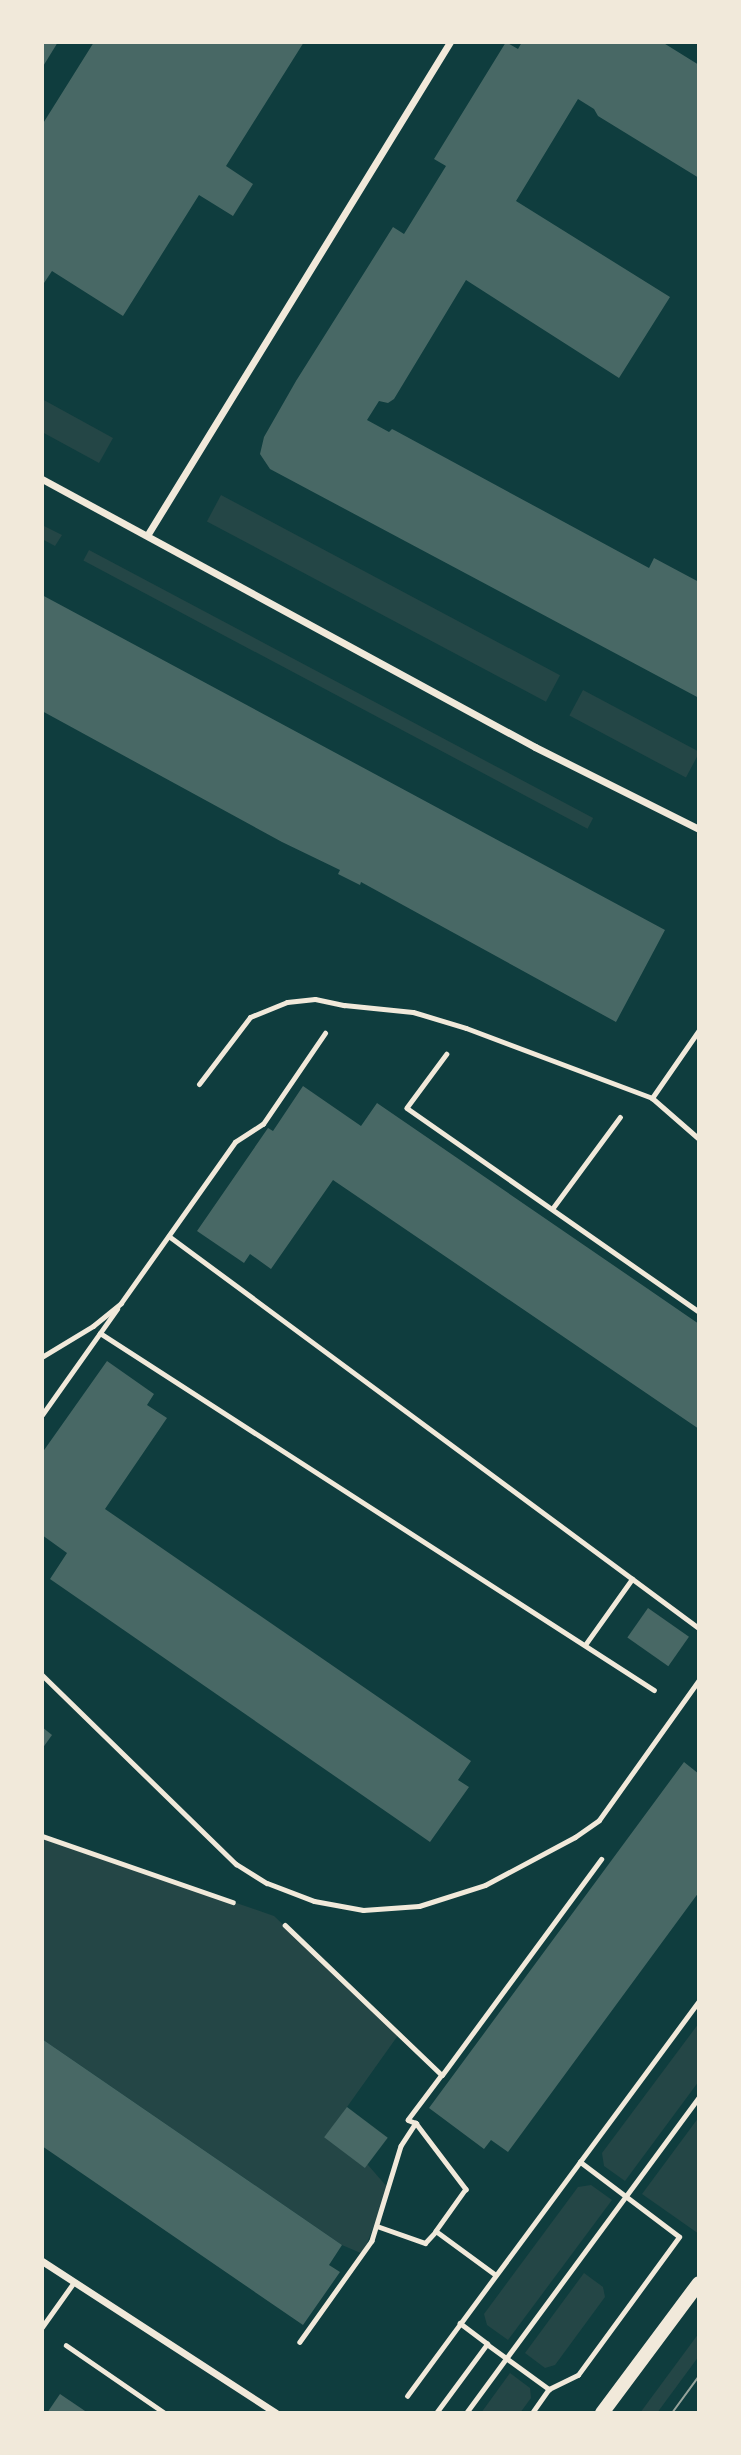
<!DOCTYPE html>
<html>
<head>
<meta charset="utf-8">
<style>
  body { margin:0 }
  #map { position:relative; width:741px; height:2455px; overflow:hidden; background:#0f3d3e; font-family:"Open Sans",sans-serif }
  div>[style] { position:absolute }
  .green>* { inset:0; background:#244646; transform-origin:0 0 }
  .building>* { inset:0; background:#486865; transform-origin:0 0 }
  .path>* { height:4.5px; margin:-2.25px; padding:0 2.25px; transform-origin:2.25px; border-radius:2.25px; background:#f1e9da }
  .service>* { height:5px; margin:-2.5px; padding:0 2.5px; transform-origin:2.5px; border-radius:2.5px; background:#f1e9da }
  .minor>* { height:7px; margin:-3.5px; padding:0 3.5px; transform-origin:3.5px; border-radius:3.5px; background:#f1e9da }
  .secondary>* { height:14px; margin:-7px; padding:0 7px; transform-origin:7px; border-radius:7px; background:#f1e9da }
  .tram>* { height:2px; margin:-1px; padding:0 1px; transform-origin:1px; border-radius:1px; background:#97a49c }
  span { translate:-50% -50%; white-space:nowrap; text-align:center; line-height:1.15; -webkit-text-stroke:6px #f1e9da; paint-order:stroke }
  .frame { position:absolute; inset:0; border:44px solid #f1e9da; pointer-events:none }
</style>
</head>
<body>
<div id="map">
  <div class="green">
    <i style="clip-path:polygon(42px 399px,113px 438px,99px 463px,42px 432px)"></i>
    <i style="left:221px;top:495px;width:384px;height:30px;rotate:28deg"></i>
    <i style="clip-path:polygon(42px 525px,62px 535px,55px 546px,42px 539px)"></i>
    <i style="left:89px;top:550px;width:571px;height:12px;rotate:28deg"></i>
    <i style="left:583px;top:690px;width:132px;height:29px;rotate:28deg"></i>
    <i style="clip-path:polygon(42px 1836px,274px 1916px,399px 2034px,347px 2107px,346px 2149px,368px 2165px,388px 2188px,363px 2254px,342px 2245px,42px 2039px)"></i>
    <i style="clip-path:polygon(699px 2023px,699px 2081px,625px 2181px,604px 2166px,602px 2153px)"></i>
    <i style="clip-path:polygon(699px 2117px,699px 2234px,642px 2194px)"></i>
    <i style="clip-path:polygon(591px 2185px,612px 2200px,508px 2340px,487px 2325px,484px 2314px,578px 2187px)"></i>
    <i style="clip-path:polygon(584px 2273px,603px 2287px,605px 2297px,555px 2365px,545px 2368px,525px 2353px)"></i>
    <i style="clip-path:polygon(699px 2333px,699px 2356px,657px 2413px,640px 2413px)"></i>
    <i style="clip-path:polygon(510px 2373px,530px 2388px,531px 2398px,520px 2413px,481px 2413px)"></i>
  </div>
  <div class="building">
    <i style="clip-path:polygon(42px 42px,58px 42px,42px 68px)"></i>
    <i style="clip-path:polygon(94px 42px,304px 42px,226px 166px,253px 184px,233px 216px,199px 195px,123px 316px,52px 271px,42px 286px,42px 125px)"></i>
    <i style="clip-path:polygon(506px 42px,518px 49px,522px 42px,662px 42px,699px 65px,699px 178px,598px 116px,594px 109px,578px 99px,516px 201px,670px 297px,619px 378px,466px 280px,394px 399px,388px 403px,379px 401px,367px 420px,389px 432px,392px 429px,396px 431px,649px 568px,654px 558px,699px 582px,699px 698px,270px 469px,260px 454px,264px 437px,296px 381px,393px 227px,404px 234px,446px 166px,434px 159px)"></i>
    <i style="clip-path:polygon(42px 595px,665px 930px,616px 1022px,361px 882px,360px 885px,338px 874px,340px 870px,282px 842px,42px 711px)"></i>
    <i style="clip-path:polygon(303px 1086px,361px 1126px,377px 1103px,699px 1324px,699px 1429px,333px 1180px,271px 1269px,250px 1254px,244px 1263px,197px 1231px,268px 1128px,273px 1131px)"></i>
    <i style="clip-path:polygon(107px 1361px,154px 1394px,147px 1405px,167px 1418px,105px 1509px,471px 1761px,458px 1780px,469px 1787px,430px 1842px,50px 1579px,67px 1553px,42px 1535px,42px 1453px)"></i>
    <i style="left:648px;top:1608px;width:50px;height:36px;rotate:35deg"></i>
    <i style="clip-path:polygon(42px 1727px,52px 1735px,42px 1749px)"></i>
    <i style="clip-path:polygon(684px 1762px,699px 1774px,699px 1892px,508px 2152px,491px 2140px,484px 2149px,429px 2108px)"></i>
    <i style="clip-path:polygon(42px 2039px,342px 2245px,329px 2265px,340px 2272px,303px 2325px,42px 2146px)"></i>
    <i style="left:347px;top:2107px;width:51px;height:38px;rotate:37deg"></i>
    <i style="clip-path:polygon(60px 2394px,88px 2413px,47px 2413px)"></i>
  </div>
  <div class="path">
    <i style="left:447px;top:1054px;width:67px;rotate:126.5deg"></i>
    <i style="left:407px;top:1108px;width:356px;rotate:34.9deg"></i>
    <i style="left:552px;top:1209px;width:114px;rotate:-53.5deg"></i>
    <i style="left:169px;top:1236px;width:659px;rotate:36.49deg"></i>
    <i style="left:100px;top:1333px;width:659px;rotate:32.8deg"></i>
    <i style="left:42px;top:1357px;width:60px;rotate:-31.3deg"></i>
    <i style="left:93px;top:1326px;width:36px;rotate:-39deg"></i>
    <i style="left:121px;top:1303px;width:197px;rotate:-54.7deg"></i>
    <i style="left:235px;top:1142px;width:33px;rotate:-33deg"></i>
    <i style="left:263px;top:1124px;width:110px;rotate:-55.7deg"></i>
    <i style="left:42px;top:1415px;width:130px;rotate:-54.7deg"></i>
    <i style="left:585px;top:1645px;width:81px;rotate:-54.5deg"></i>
    <i style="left:42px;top:1836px;width:202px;rotate:19.1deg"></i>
    <i style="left:285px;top:1925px;width:217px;rotate:43.7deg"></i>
    <i style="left:442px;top:2075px;width:56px;rotate:127.1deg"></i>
    <i style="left:408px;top:2120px;width:9px;rotate:21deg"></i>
    <i style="left:416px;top:2123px;width:27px;rotate:123deg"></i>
    <i style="left:401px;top:2146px;width:99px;rotate:107deg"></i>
    <i style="left:372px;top:2241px;width:124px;rotate:125.5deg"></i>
    <i style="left:442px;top:2075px;width:268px;rotate:-53.6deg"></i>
    <i style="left:416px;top:2123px;width:83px;rotate:52.9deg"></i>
    <i style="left:466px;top:2189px;width:52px;rotate:125.5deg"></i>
    <i style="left:436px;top:2231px;width:74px;rotate:36.3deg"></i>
    <i style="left:377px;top:2226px;width:51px;rotate:19.5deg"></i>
    <i style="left:425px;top:2243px;width:16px;rotate:-47deg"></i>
    <i style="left:487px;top:2344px;width:77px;rotate:36deg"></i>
    <i style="left:66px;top:2345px;width:120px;rotate:34.5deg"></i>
    <i style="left:407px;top:2396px;width:89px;rotate:-53.6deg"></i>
    <i style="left:436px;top:2413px;width:86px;rotate:-53.5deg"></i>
    <i style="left:487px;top:2344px;width:34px;rotate:-143deg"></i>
    <i style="left:460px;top:2324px;width:402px;rotate:-53.5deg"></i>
    <i style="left:466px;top:2413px;width:393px;rotate:-53.6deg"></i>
    <i style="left:532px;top:2413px;width:29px;rotate:-55deg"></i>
    <i style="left:549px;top:2389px;width:32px;rotate:-26deg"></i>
    <i style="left:578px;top:2375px;width:171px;rotate:-53.8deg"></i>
    <i style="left:679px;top:2237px;width:124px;rotate:-142.9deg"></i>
  </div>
  <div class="service">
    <i style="left:699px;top:1030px;width:83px;rotate:124.7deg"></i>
    <i style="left:652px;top:1098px;width:62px;rotate:41.1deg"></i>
    <i style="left:199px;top:1084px;width:84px;rotate:-52.7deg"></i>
    <i style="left:250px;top:1017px;width:40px;rotate:-22deg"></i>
    <i style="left:287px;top:1002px;width:28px;rotate:-6deg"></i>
    <i style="left:315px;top:999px;width:30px;rotate:12deg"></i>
    <i style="left:344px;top:1005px;width:69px;rotate:5.8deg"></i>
    <i style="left:413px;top:1012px;width:55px;rotate:16.8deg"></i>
    <i style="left:466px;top:1028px;width:199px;rotate:20.6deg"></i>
    <i style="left:42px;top:1675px;width:271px;rotate:44.3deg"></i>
    <i style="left:236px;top:1864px;width:36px;rotate:32deg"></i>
    <i style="left:267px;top:1883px;width:50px;rotate:21deg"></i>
    <i style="left:314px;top:1901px;width:50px;rotate:10.4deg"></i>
    <i style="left:363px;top:1910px;width:56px;rotate:-4.1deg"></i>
    <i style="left:419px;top:1906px;width:69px;rotate:-17.7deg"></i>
    <i style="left:485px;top:1885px;width:102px;rotate:-28.1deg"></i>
    <i style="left:575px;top:1837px;width:29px;rotate:-35deg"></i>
    <i style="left:599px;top:1820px;width:172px;rotate:-54.5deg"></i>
    <i style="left:42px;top:2327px;width:55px;rotate:-54.6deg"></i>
  </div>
  <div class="minor">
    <i style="left:42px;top:479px;width:561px;rotate:28.53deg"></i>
    <i style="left:535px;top:747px;width:183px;rotate:26.6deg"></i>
    <i style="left:148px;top:534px;width:577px;rotate:-58.46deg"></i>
    <i style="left:42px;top:2261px;width:279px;rotate:33deg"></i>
  </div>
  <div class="secondary">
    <i style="left:602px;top:2413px;width:162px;rotate:-53.3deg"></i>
  </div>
  <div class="tram">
    <i style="left:672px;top:2413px;width:46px;rotate:-53.9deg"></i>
  </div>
  <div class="frame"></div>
</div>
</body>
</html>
